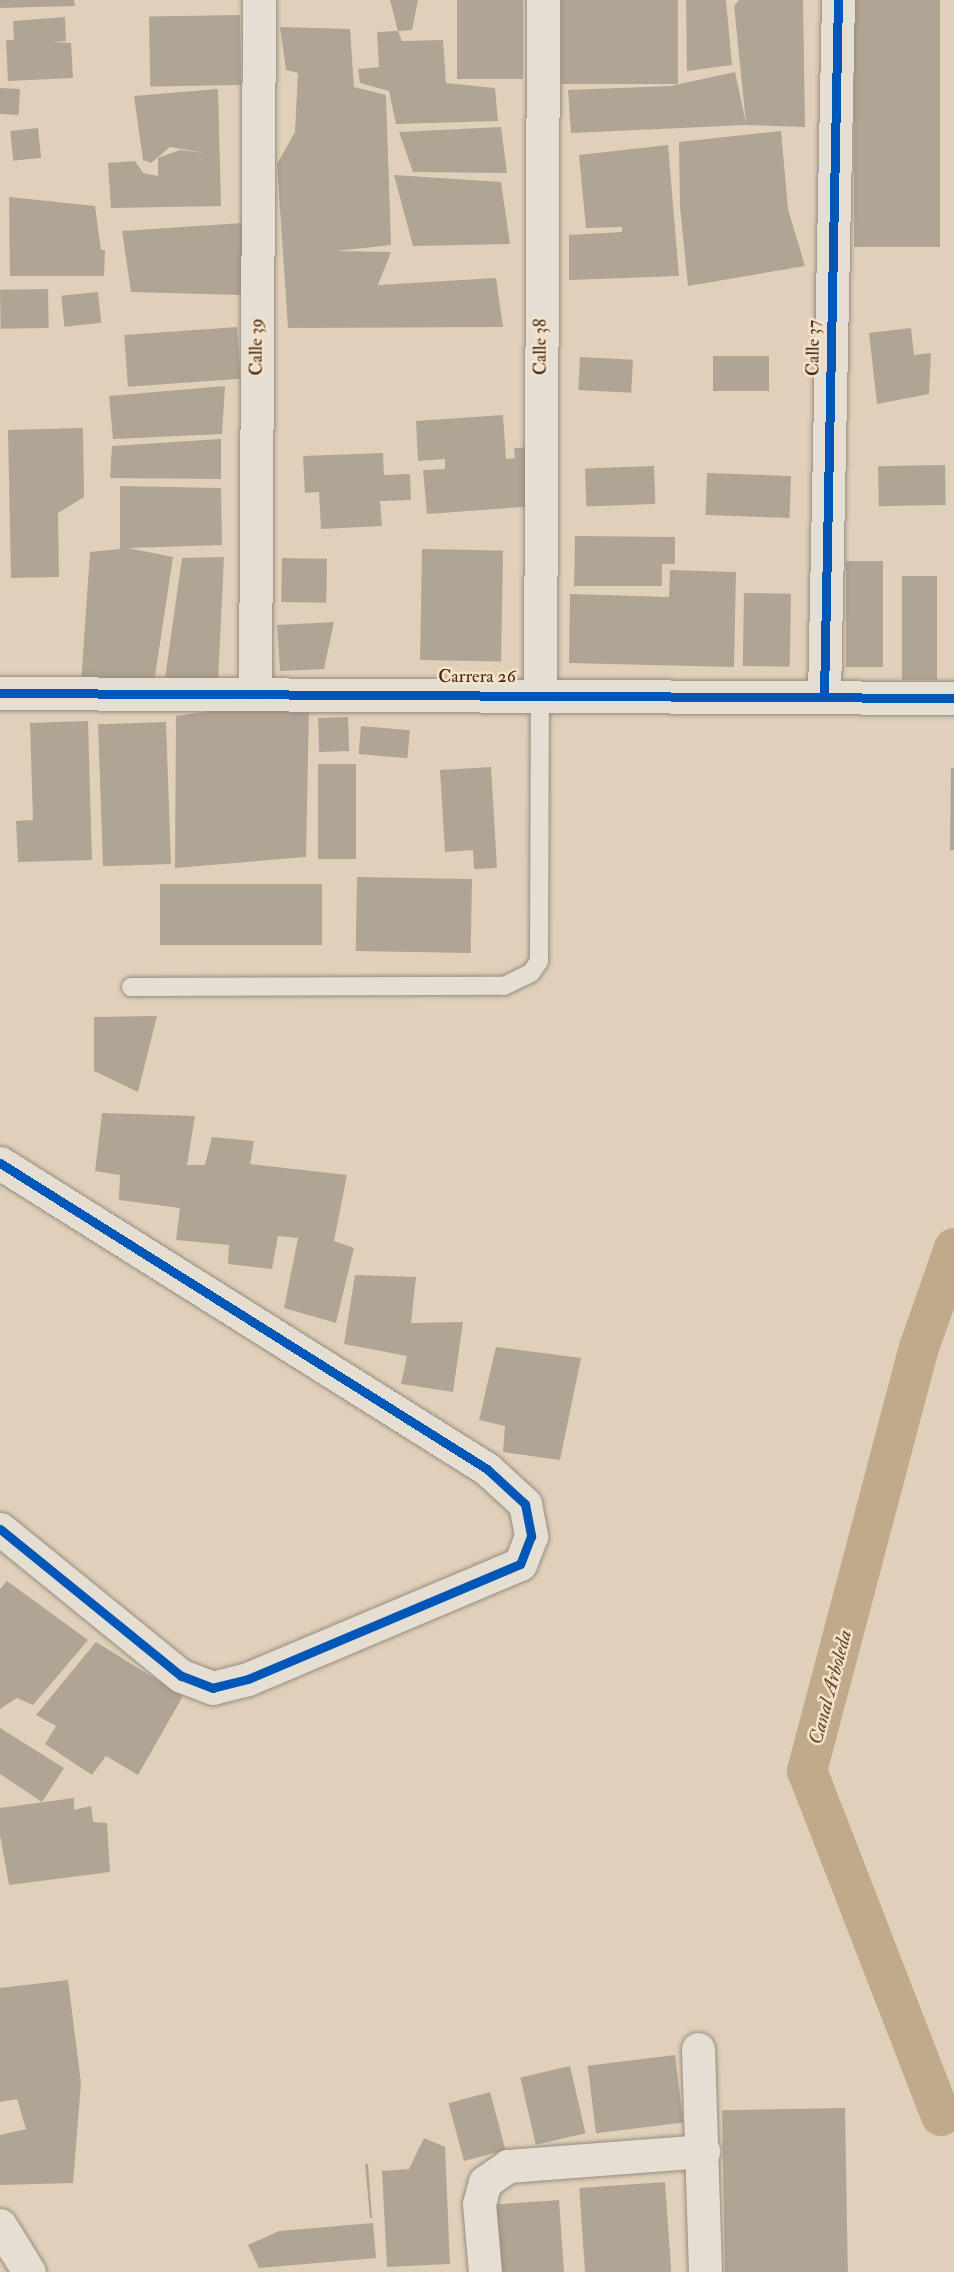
<!DOCTYPE html>
<html>
<head>
<meta charset="utf-8">
<style>
  body { margin:0 }
  #map { position:relative; width:954px; height:2272px; overflow:hidden; background:#e0d0ba; font-family:"IM FELL Double Pica",serif }
  div>[style] { position:absolute }
  .canal>* { height:40px; margin:-20px; padding:0 20px; transform-origin:20px; border-radius:20px; background:#c1a98c }
  .building>* { inset:0; background:#b0a495; transform-origin:0 0 }
  .roads { filter:drop-shadow(0 0 2px #988c7e) drop-shadow(0 0 2px #988c7e) }
  .lane>* { height:18px; margin:-9px; padding:0 9px; transform-origin:9px; border-radius:9px; background:#e5ded3 }
  .street>* { height:33px; margin:-16.5px; padding:0 16.5px; transform-origin:16.5px; border-radius:16.5px; background:#e5ded3 }
  .cycleway>* { height:9px; margin:-4.5px; padding:0 4.5px; transform-origin:4.5px; border-radius:4.5px; background:#0057b8 }
  span { translate:-50% -50%; white-space:nowrap; text-align:center; line-height:1.15; -webkit-text-stroke:5px #f5e3c8; paint-order:stroke }
  .street-label { font-size:18px; color:#412519 }
  .water-label { font-size:20px; color:#644836; font-style:italic }
</style>
</head>
<body>
<div id="map">
  <div class="canal">
    <i style="left:941px;top:2116px;width:370px;rotate:-111.2deg"></i>
    <i style="left:807px;top:1771px;width:438px;rotate:-75.2deg"></i>
    <i style="left:919px;top:1348px;width:106px;rotate:-70.7deg"></i>
  </div>
  <div class="building">
    <i style="clip-path:polygon(0 0,74px 0,75px 6px,0 8px)"></i>
    <i style="clip-path:polygon(390px 0,418px 0,412px 30px,398px 31px)"></i>
    <i style="left:457px;top:0;width:66px;height:79px"></i>
    <i style="left:561px;top:0;width:117px;height:84px"></i>
    <i style="clip-path:polygon(686px 0,726px 0,732px 65px,687px 71px)"></i>
    <i style="clip-path:polygon(739px 0,803px 0,805px 127px,746px 125px,571px 133px,568px 90px,671px 86px,735px 72px,746px 123px,734px 6px)"></i>
    <i style="left:854px;top:0;width:86px;height:247px"></i>
    <i style="left:240px;top:15px;width:70px;height:91px;rotate:89deg"></i>
    <i style="clip-path:polygon(65px 17px,66px 41px,53px 42px,71px 43px,73px 78px,8px 81px,6px 40px,14px 40px,13px 21px)"></i>
    <i style="clip-path:polygon(280px 27px,350px 29px,354px 87px,386px 95px,391px 245px,336px 251px,391px 252px,378px 285px,496px 278px,503px 327px,288px 328px,277px 164px,295px 132px,298px 73px,286px 70px)"></i>
    <i style="clip-path:polygon(398px 31px,402px 41px,443px 40px,446px 83px,495px 88px,498px 121px,396px 124px,389px 91px,360px 83px,358px 69px,379px 67px,377px 32px)"></i>
    <i style="left:0;top:88px;width:20px;height:26px;rotate:3deg"></i>
    <i style="clip-path:polygon(218px 89px,221px 206px,111px 208px,108px 163px,135px 161px,143px 173px,158px 176px,158px 158px,180px 150px,205px 153px,170px 147px,151px 163px,143px 160px,134px 96px)"></i>
    <i style="clip-path:polygon(501px 127px,507px 173px,413px 172px,399px 132px)"></i>
    <i style="left:38px;top:128px;width:30px;height:28px;rotate:84deg"></i>
    <i style="clip-path:polygon(781px 131px,788px 209px,805px 266px,688px 286px,680px 207px,679px 142px)"></i>
    <i style="clip-path:polygon(668px 145px,679px 276px,569px 280px,569px 235px,622px 232px,622px 227px,586px 228px,579px 155px)"></i>
    <i style="clip-path:polygon(394px 175px,501px 182px,510px 244px,413px 246px)"></i>
    <i style="clip-path:polygon(9px 197px,95px 206px,101px 250px,105px 250px,104px 276px,10px 276px)"></i>
    <i style="clip-path:polygon(243px 223px,241px 295px,131px 292px,122px 231px)"></i>
    <i style="left:48px;top:289px;width:39px;height:48px;rotate:89deg"></i>
    <i style="left:98px;top:292px;width:31px;height:37px;rotate:84deg"></i>
    <i style="left:237px;top:327px;width:52px;height:113px;rotate:86deg"></i>
    <i style="clip-path:polygon(911px 328px,914px 355px,931px 353px,929px 394px,877px 404px,869px 333px)"></i>
    <i style="left:713px;top:356px;width:56px;height:35px"></i>
    <i style="left:580px;top:357px;width:53px;height:33px;rotate:3deg"></i>
    <i style="clip-path:polygon(225px 386px,222px 434px,113px 439px,109px 396px)"></i>
    <i style="clip-path:polygon(503px 415px,506px 459px,515px 458px,514px 448px,532px 447px,536px 506px,427px 514px,423px 470px,445px 469px,445px 459px,418px 461px,416px 421px)"></i>
    <i style="clip-path:polygon(83px 428px,84px 497px,58px 513px,59px 577px,11px 578px,8px 430px)"></i>
    <i style="clip-path:polygon(221px 439px,221px 479px,110px 478px,112px 446px)"></i>
    <i style="clip-path:polygon(383px 453px,384px 475px,410px 474px,411px 500px,380px 501px,382px 526px,321px 529px,319px 492px,305px 493px,303px 456px)"></i>
    <i style="left:945px;top:465px;width:40px;height:67px;rotate:89deg"></i>
    <i style="left:654px;top:466px;width:38px;height:69px;rotate:88deg"></i>
    <i style="left:707px;top:473px;width:84px;height:42px;rotate:2deg"></i>
    <i style="clip-path:polygon(120px 486px,221px 488px,222px 545px,128px 548px,173px 557px,154px 683px,81px 684px,90px 552px,120px 549px)"></i>
    <i style="clip-path:polygon(575px 536px,675px 537px,675px 564px,662px 564px,662px 586px,574px 586px)"></i>
    <i style="left:422px;top:549px;width:81px;height:111px;rotate:1deg"></i>
    <i style="clip-path:polygon(224px 557px,218px 681px,164px 685px,182px 558px)"></i>
    <i style="left:282px;top:558px;width:45px;height:44px;rotate:1deg"></i>
    <i style="left:846px;top:561px;width:37px;height:106px"></i>
    <i style="clip-path:polygon(670px 570px,736px 572px,734px 667px,569px 663px,570px 594px,669px 597px)"></i>
    <i style="left:902px;top:576px;width:35px;height:104px"></i>
    <i style="left:744px;top:593px;width:47px;height:73px;rotate:1deg"></i>
    <i style="clip-path:polygon(334px 622px,324px 669px,280px 671px,277px 625px)"></i>
    <i style="clip-path:polygon(309px 706px,306px 857px,175px 868px,176px 716px,223px 709px)"></i>
    <i style="left:348px;top:717px;width:34px;height:30px;rotate:88deg"></i>
    <i style="clip-path:polygon(88px 721px,92px 860px,18px 862px,16px 821px,33px 820px,30px 723px)"></i>
    <i style="left:166px;top:722px;width:142px;height:68px;rotate:88deg"></i>
    <i style="left:361px;top:726px;width:49px;height:28px;rotate:5deg"></i>
    <i style="left:356px;top:764px;width:95px;height:38px;rotate:90deg"></i>
    <i style="clip-path:polygon(491px 767px,497px 868px,474px 869px,473px 850px,445px 852px,440px 770px)"></i>
    <i style="clip-path:polygon(951px 768px,954px 768px,954px 850px,950px 850px)"></i>
    <i style="left:357px;top:877px;width:115px;height:74px;rotate:1deg"></i>
    <i style="left:322px;top:884px;width:61px;height:162px;rotate:90deg"></i>
    <i style="clip-path:polygon(157px 1016px,138px 1092px,94px 1071px,94px 1017px)"></i>
    <i style="clip-path:polygon(102px 1113px,195px 1116px,187px 1165px,205px 1165px,212px 1137px,254px 1141px,250px 1164px,347px 1175px,334px 1241px,354px 1248px,336px 1323px,284px 1308px,298px 1238px,278px 1236px,272px 1269px,228px 1264px,229px 1245px,176px 1240px,180px 1208px,119px 1200px,120px 1175px,95px 1171px)"></i>
    <i style="clip-path:polygon(355px 1275px,416px 1277px,411px 1323px,463px 1322px,453px 1392px,401px 1384px,407px 1356px,344px 1344px)"></i>
    <i style="clip-path:polygon(496px 1347px,581px 1358px,560px 1460px,503px 1452px,505px 1426px,479px 1420px)"></i>
    <i style="clip-path:polygon(7px 1581px,88px 1640px,33px 1705px,17px 1698px,0 1709px,0 1589px)"></i>
    <i style="clip-path:polygon(96px 1642px,183px 1696px,138px 1775px,106px 1756px,92px 1775px,45px 1744px,56px 1726px,36px 1715px)"></i>
    <i style="clip-path:polygon(0 1728px,64px 1768px,42px 1802px,0 1774px)"></i>
    <i style="clip-path:polygon(74px 1798px,74px 1810px,91px 1806px,93px 1822px,107px 1823px,110px 1872px,9px 1885px,0 1835px,0 1808px)"></i>
    <i style="clip-path:polygon(68px 1980px,81px 2083px,73px 2183px,0 2185px,0 2135px,26px 2129px,17px 2099px,0 2102px,0 1988px)"></i>
    <i style="left:675px;top:2055px;width:68px;height:88px;rotate:83deg"></i>
    <i style="left:570px;top:2066px;width:69px;height:51px;rotate:77deg"></i>
    <i style="left:490px;top:2092px;width:60px;height:43px;rotate:75deg"></i>
    <i style="left:845px;top:2108px;width:164px;height:123px;rotate:89deg"></i>
    <i style="clip-path:polygon(424px 2138px,445px 2147px,450px 2264px,387px 2267px,382px 2171px,409px 2169px)"></i>
    <i style="clip-path:polygon(365px 2164px,368px 2164px,372px 2218px,370px 2218px)"></i>
    <i style="left:665px;top:2182px;width:90px;height:86px;rotate:86deg"></i>
    <i style="left:559px;top:2200px;width:72px;height:72px;rotate:86deg"></i>
    <i style="clip-path:polygon(373px 2223px,376px 2258px,259px 2268px,248px 2245px,279px 2231px)"></i>
  </div>
  <div class="roads">
    <div class="lane">
      <i style="left:131px;top:987px;width:373px;rotate:-0.2deg"></i>
      <i style="left:504px;top:986px;width:30px;rotate:-26deg"></i>
      <i style="left:531px;top:973px;width:14px;rotate:-56deg"></i>
      <i style="left:539px;top:961px;width:267px;rotate:-89.8deg"></i>
    </div>
    <div class="street">
      <i style="left:0;top:693px;width:954px;rotate:0.3deg"></i>
      <i style="left:255px;top:693px;width:693px;rotate:-89.67deg"></i>
      <i style="left:540px;top:694px;width:694px;rotate:-89.75deg"></i>
      <i style="left:824px;top:696px;width:696px;rotate:-88.85deg"></i>
      <i style="left:0;top:1163px;width:575px;rotate:32.14deg"></i>
      <i style="left:487px;top:1469px;width:52px;rotate:42.6deg"></i>
      <i style="left:525px;top:1504px;width:33px;rotate:79deg"></i>
      <i style="left:531px;top:1536px;width:30px;rotate:111deg"></i>
      <i style="left:520px;top:1564px;width:295px;rotate:157.1deg"></i>
      <i style="left:248px;top:1679px;width:36px;rotate:166deg"></i>
      <i style="left:213px;top:1688px;width:34px;rotate:-159deg"></i>
      <i style="left:181px;top:1676px;width:233px;rotate:-140.9deg"></i>
      <i style="left:698px;top:2049px;width:223px;rotate:88.2deg"></i>
      <i style="left:0;top:2225px;width:55px;rotate:58.3deg"></i>
      <i style="left:485px;top:2272px;width:68px;rotate:-95deg"></i>
      <i style="left:479px;top:2204px;width:23px;rotate:-75deg"></i>
      <i style="left:485px;top:2182px;width:28px;rotate:-35deg"></i>
      <i style="left:508px;top:2166px;width:196px;rotate:-4.4deg"></i>
    </div>
  </div>
  <div class="cycleway">
    <i style="left:0;top:693px;width:954px;rotate:0.3deg"></i>
    <i style="left:824px;top:696px;width:696px;rotate:-88.85deg"></i>
    <i style="left:0;top:1163px;width:575px;rotate:32.14deg"></i>
    <i style="left:487px;top:1469px;width:52px;rotate:42.6deg"></i>
    <i style="left:525px;top:1504px;width:33px;rotate:79deg"></i>
    <i style="left:531px;top:1536px;width:30px;rotate:111deg"></i>
    <i style="left:520px;top:1564px;width:295px;rotate:157.1deg"></i>
    <i style="left:248px;top:1679px;width:36px;rotate:166deg"></i>
    <i style="left:213px;top:1688px;width:34px;rotate:-159deg"></i>
    <i style="left:181px;top:1676px;width:233px;rotate:-140.9deg"></i>
  </div>
  <div class="street-label">
    <span style="left:257px;top:347px;rotate:-90deg">Calle 39</span>
    <span style="left:541px;top:347px;rotate:-90deg">Calle 38</span>
    <span style="left:814px;top:348px;rotate:-89deg">Calle 37</span>
    <span style="left:477px;top:677px">Carrera 26</span>
  </div>
  <div class="water-label">
    <span style="left:830px;top:1687px;rotate:-75deg">Canal Arboleda</span>
  </div>
</div>
</body>
</html>
